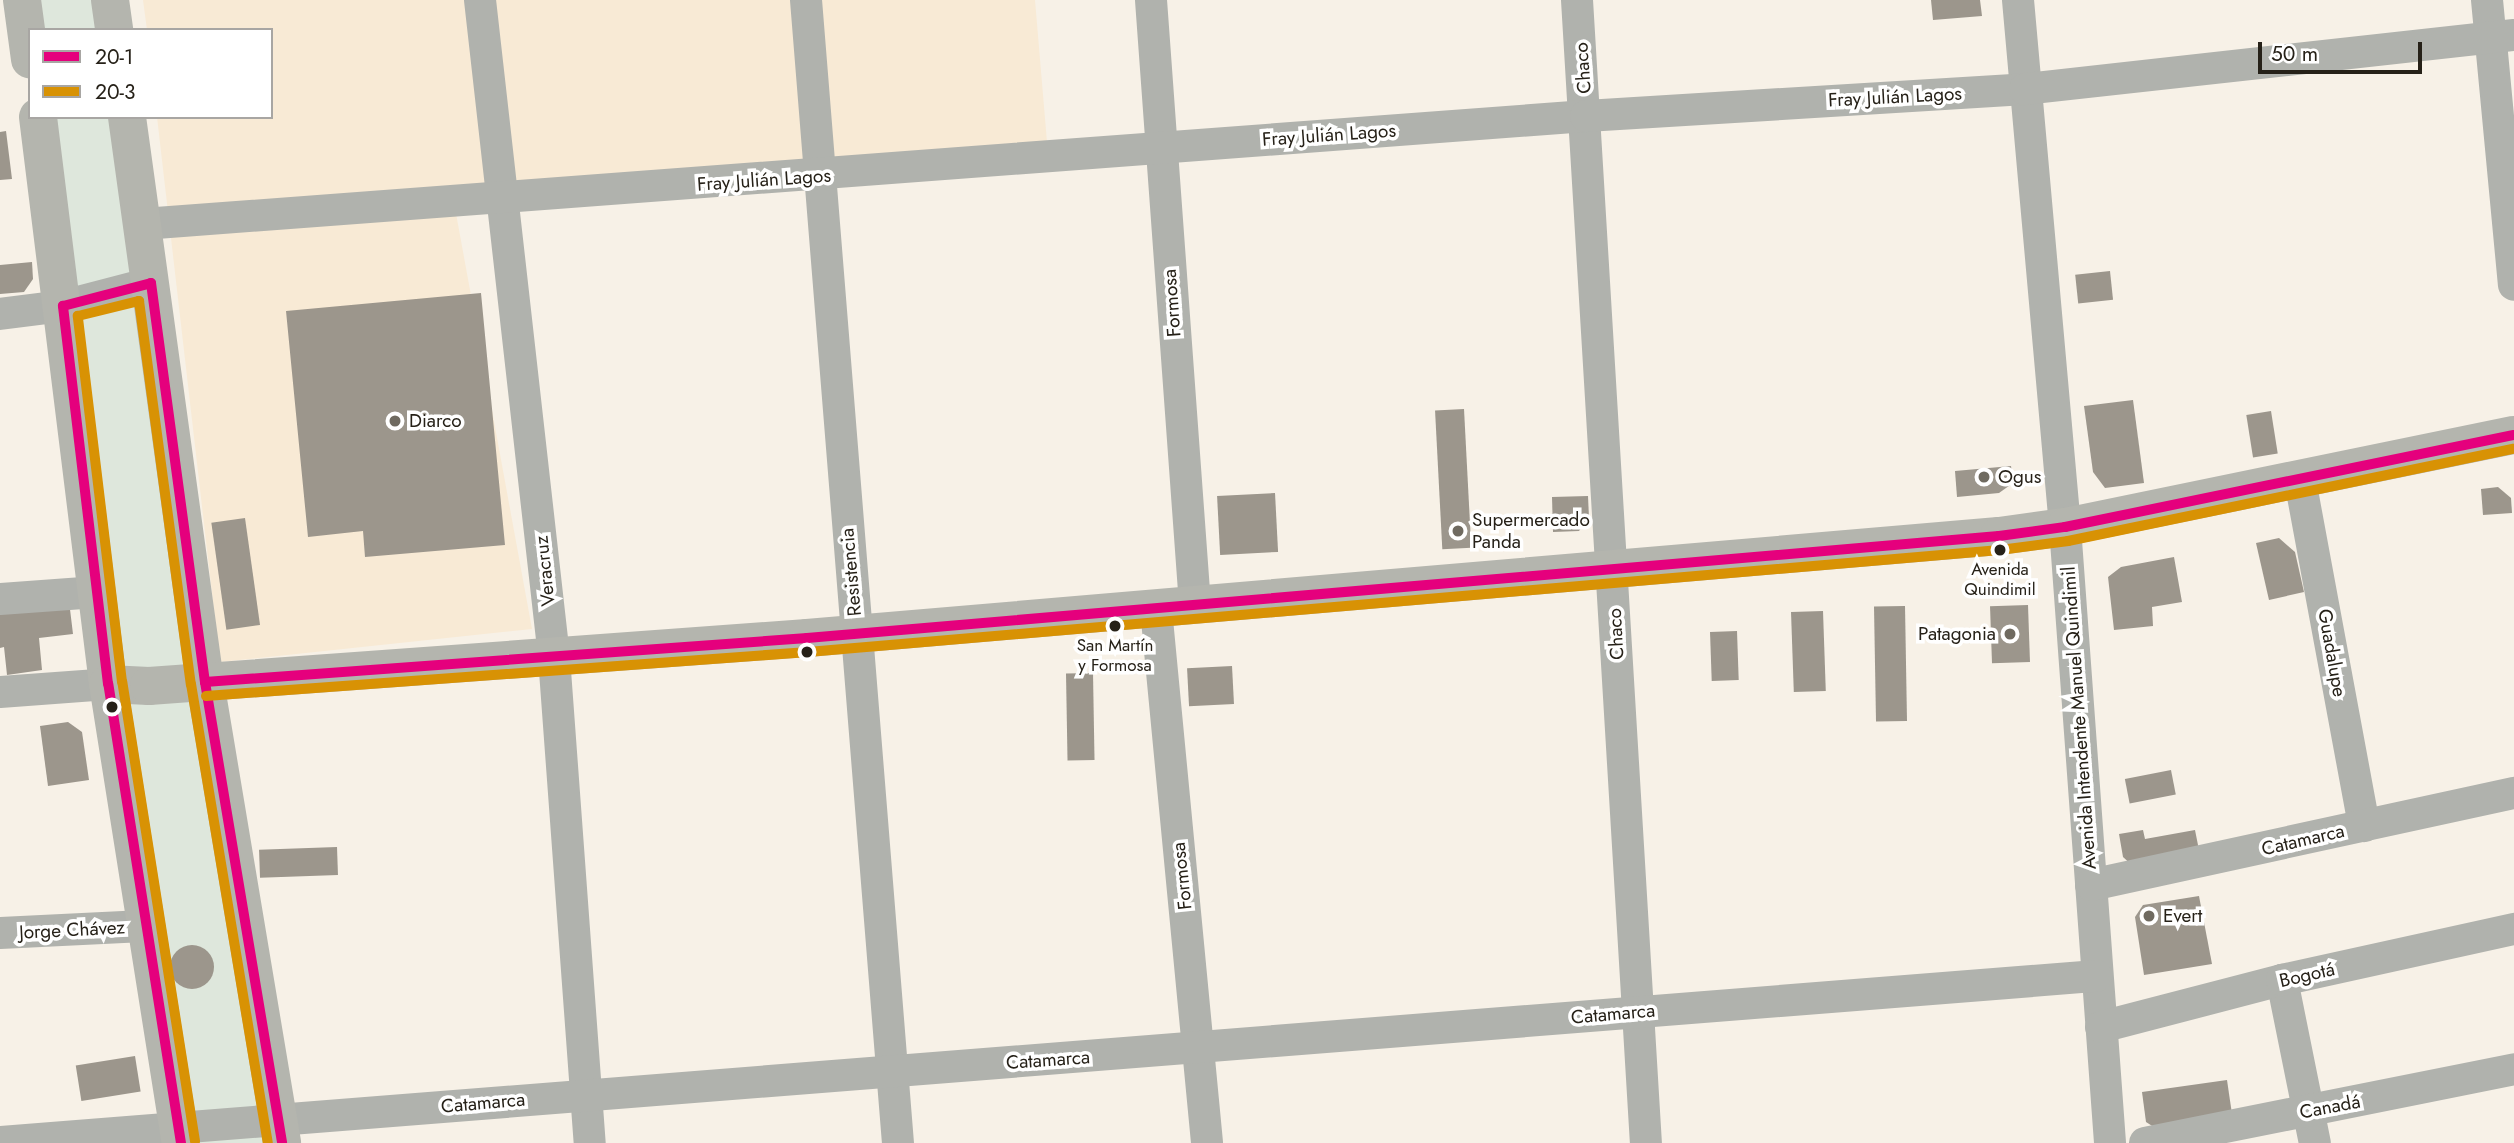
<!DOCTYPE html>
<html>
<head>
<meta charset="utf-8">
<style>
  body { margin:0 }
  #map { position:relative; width:2514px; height:1143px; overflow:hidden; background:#f7f1e7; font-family:Jost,sans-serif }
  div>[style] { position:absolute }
  .built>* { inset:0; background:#f8ead5 }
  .green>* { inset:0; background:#dee7dc; transform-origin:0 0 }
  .building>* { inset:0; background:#9c968c; transform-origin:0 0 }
  .round { border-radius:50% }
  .minor>* { height:32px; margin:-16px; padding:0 16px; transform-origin:16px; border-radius:16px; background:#b0b2ad }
  .major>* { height:38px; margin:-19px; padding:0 19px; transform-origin:19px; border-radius:19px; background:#b4b5ae }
  .bus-1>* { height:10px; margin:-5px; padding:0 5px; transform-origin:5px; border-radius:5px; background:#e5007d }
  .bus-2>* { height:10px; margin:-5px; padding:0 5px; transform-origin:5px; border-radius:5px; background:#d89204 }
  .dots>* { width:19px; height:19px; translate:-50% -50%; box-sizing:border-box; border:4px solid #fff; border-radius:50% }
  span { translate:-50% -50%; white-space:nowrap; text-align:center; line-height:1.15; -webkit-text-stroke:7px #fff; paint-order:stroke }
  .bus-label { font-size:17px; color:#262118 }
  .street-label { font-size:19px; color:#262118 }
  .poi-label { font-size:19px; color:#262118 }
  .left { translate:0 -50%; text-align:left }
  .right { translate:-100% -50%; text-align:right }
  .legend { position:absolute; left:28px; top:28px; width:245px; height:91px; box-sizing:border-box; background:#fff; border:2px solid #a8a6a3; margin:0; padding:9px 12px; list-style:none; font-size:21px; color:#262118 }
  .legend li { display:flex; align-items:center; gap:14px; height:35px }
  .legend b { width:35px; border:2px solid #a8a6a3 }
  .scale { position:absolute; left:2258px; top:42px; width:164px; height:32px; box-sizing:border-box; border:4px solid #262118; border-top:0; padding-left:9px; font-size:21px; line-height:24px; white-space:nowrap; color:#262118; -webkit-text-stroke:5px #fff; paint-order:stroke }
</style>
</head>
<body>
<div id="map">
  <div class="built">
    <i style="clip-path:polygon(143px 0,1035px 0,1047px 142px,451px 186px,532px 629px,220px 662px,157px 117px,271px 117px,271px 30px,147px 30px)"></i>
  </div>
  <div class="green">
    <i style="left:22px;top:0;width:88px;height:31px"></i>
    <i style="clip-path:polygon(38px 117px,127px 117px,282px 1143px,181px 1143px)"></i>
  </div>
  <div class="building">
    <i style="clip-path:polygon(1931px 0,1980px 0,1982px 16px,1933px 20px)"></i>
    <i style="clip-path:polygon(6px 131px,12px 179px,0 180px,0 132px)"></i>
    <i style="clip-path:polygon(32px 262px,33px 279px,24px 292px,0 294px,0 265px)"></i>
    <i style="left:2110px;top:271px;width:29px;height:35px;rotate:84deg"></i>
    <i style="clip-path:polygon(481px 293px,505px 545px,365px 557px,363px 531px,308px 537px,286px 311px)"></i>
    <i style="clip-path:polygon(2133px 400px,2144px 483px,2105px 488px,2093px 472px,2084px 406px)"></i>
    <i style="left:1464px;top:409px;width:139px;height:29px;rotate:87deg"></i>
    <i style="left:2271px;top:411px;width:43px;height:25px;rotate:81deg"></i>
    <i style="clip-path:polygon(2011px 466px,2013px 483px,1999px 493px,1957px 497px,1955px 471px)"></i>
    <i style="clip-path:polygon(2498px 487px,2511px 498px,2512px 513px,2483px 515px,2481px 489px)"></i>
    <i style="left:1275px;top:493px;width:59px;height:58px;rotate:87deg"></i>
    <i style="clip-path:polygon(1588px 496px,1589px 518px,1579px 531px,1553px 532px,1552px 497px)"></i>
    <i style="left:245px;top:518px;width:108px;height:34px;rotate:82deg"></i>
    <i style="clip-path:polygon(2279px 538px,2295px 552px,2304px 592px,2269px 600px,2256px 543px)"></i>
    <i style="clip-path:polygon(2174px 557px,2182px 602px,2152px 607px,2153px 626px,2114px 630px,2108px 577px,2121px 567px)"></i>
    <i style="clip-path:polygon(51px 580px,53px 603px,69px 601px,73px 634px,39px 638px,42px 670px,7px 675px,4px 647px,0 648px,0 607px,24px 583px)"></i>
    <i style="left:2028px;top:605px;width:57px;height:38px;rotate:88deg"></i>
    <i style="left:1905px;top:606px;width:115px;height:31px;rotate:89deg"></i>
    <i style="left:1823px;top:611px;width:80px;height:32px;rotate:88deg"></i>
    <i style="left:1737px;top:631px;width:49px;height:27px;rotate:88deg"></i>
    <i style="left:1232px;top:666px;width:38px;height:45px;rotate:87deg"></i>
    <i style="left:1093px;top:673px;width:87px;height:27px;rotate:89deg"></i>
    <i style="clip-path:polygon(68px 722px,82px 732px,89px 780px,48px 786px,40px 726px)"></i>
    <i style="left:2171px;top:770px;width:25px;height:47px;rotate:79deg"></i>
    <i style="clip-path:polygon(2143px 830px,2145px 839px,2195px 830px,2200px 855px,2134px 867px,2123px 857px,2119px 834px)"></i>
    <i style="left:337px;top:847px;width:28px;height:78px;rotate:88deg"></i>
    <i style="clip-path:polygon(2199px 896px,2212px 964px,2144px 975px,2135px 917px,2143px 905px)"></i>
    <i class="round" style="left:170px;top:945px;width:44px;height:44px"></i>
    <i style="left:135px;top:1056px;width:36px;height:60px;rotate:81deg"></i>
    <i style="clip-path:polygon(2227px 1080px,2233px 1121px,2160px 1131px,2146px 1122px,2142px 1092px)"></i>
  </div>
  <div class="minor">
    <i style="left:480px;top:0;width:661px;rotate:83.57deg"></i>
    <i style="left:554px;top:657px;width:487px;rotate:85.8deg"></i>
    <i style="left:806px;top:0;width:1147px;rotate:85.4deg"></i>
    <i style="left:1151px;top:0;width:607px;rotate:85.84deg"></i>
    <i style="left:1577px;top:0;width:1145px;rotate:86.55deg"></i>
    <i style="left:2018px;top:0;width:529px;rotate:84.9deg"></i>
    <i style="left:2065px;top:527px;width:618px;rotate:85.82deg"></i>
    <i style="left:2487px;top:0;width:286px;rotate:84.6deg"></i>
    <i style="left:143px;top:224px;width:1447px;rotate:-4.28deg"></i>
    <i style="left:1586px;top:116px;width:440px;rotate:-3.5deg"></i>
    <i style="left:2025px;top:89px;width:492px;rotate:-6.3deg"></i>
    <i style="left:0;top:314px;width:64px;rotate:-7.2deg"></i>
    <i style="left:63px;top:306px;width:91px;rotate:-14.6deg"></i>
    <i style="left:2300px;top:480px;width:352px;rotate:79.5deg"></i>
    <i style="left:0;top:599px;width:97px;rotate:-4.1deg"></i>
    <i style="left:1156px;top:609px;width:536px;rotate:84.54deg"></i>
    <i style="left:0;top:692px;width:108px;rotate:-4.2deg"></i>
    <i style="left:2091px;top:885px;width:433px;rotate:-12.3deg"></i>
    <i style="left:0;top:933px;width:144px;rotate:-2.8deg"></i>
    <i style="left:2282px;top:980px;width:166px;rotate:78.6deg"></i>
    <i style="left:2101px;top:1027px;width:187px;rotate:-14.6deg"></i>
    <i style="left:2282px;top:980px;width:238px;rotate:-12.4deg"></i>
    <i style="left:0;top:1142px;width:2103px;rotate:-4.53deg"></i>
    <i style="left:2145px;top:1143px;width:376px;rotate:-11.3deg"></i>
  </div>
  <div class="major">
    <i style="left:22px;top:0;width:60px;rotate:82.3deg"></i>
    <i style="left:110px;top:0;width:30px;rotate:82deg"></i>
    <i style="left:38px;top:117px;width:571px;rotate:82.96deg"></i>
    <i style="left:108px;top:684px;width:465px;rotate:81deg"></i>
    <i style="left:127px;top:117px;width:570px;rotate:82.14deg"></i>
    <i style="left:205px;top:682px;width:467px;rotate:80.5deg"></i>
    <i style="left:108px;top:684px;width:41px;rotate:2.8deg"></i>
    <i style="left:149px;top:686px;width:660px;rotate:-4.17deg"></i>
    <i style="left:807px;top:638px;width:1196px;rotate:-4.89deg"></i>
    <i style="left:1999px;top:536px;width:67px;rotate:-7.8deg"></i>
    <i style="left:2065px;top:527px;width:458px;rotate:-11.6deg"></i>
  </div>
  <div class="bus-1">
    <i style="left:205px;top:682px;width:604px;rotate:-4.18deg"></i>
    <i style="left:807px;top:638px;width:1196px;rotate:-4.89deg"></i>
    <i style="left:1999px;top:536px;width:67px;rotate:-7.8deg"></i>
    <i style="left:2065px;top:527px;width:458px;rotate:-11.6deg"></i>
    <i style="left:181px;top:1143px;width:465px;rotate:-99deg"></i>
    <i style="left:108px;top:684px;width:381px;rotate:-96.8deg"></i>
    <i style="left:63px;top:306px;width:91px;rotate:-14.6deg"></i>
    <i style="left:151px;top:283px;width:403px;rotate:82.3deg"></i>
    <i style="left:205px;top:682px;width:467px;rotate:80.5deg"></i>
  </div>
  <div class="bus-2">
    <i style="left:206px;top:696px;width:604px;rotate:-4.18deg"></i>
    <i style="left:808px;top:652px;width:1196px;rotate:-4.89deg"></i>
    <i style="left:2000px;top:550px;width:69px;rotate:-7.5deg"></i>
    <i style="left:2068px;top:541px;width:455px;rotate:-11.7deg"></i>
    <i style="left:195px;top:1141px;width:465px;rotate:-99deg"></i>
    <i style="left:122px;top:682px;width:369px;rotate:-96.9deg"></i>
    <i style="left:78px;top:316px;width:63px;rotate:-13.8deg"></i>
    <i style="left:139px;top:301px;width:387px;rotate:82.3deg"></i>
    <i style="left:191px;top:684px;width:465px;rotate:80.5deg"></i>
  </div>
  <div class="dots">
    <i style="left:395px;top:421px;background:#6f6a60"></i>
    <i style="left:1984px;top:477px;background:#6f6a60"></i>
    <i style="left:1458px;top:531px;background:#6f6a60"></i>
    <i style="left:2000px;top:550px;background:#262118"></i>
    <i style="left:1115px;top:626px;background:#262118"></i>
    <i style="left:2010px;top:634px;background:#6f6a60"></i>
    <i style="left:807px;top:652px;background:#262118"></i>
    <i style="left:112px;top:707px;background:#262118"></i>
    <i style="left:2149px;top:916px;background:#6f6a60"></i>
  </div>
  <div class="bus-label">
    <span style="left:2000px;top:580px">Avenida<br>Quindimil</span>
    <span style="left:1115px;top:656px">San Martín<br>y Formosa</span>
  </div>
  <div class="street-label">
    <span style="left:1583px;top:68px;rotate:-94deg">Chaco</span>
    <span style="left:1895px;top:97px;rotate:-3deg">Fray Julián Lagos</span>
    <span style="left:1329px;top:135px;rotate:-4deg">Fray Julián Lagos</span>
    <span style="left:764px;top:180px;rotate:-4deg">Fray Julián Lagos</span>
    <span style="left:1172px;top:303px;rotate:-94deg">Formosa</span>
    <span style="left:545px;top:571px;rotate:-96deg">Veracruz</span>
    <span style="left:851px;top:572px;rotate:-95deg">Resistencia</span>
    <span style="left:1616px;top:634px;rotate:-93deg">Chaco</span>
    <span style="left:2332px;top:653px;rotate:80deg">Guadalupe</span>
    <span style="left:2079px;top:718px;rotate:-94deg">Avenida Intendente Manuel Quindimil</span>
    <span style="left:2303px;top:840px;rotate:-13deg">Catamarca</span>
    <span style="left:1182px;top:876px;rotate:-96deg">Formosa</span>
    <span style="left:72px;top:930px;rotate:-3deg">Jorge Chávez</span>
    <span style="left:2307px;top:975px;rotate:-13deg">Bogotá</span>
    <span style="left:1613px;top:1014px;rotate:-5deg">Catamarca</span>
    <span style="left:1048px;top:1060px;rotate:-4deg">Catamarca</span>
    <span style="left:483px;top:1103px;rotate:-5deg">Catamarca</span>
    <span style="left:2330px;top:1107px;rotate:-11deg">Canadá</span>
  </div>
  <div class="poi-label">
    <span class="left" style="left:409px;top:421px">Diarco</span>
    <span class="left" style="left:1998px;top:477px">Ogus</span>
    <span class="left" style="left:1472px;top:531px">Supermercado<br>Panda</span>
    <span class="right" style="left:1996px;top:634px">Patagonia</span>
    <span class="left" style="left:2163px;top:916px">Evert</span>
  </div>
  <ul class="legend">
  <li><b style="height:9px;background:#e5007d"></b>20-1</li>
  <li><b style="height:9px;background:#d89204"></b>20-3</li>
  </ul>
  <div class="scale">50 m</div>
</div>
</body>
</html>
